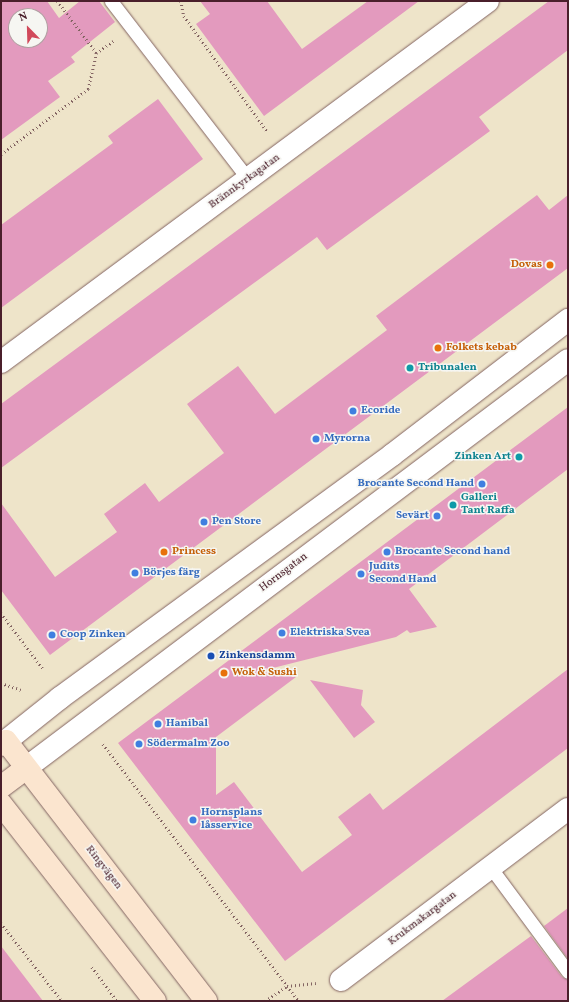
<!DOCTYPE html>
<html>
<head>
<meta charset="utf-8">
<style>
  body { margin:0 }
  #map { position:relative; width:569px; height:1002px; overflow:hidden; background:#eee4c9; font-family:Vollkorn,serif }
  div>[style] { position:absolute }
  .building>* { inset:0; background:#e39abe }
  .path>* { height:2.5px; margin-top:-1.25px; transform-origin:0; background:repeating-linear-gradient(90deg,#836462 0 1px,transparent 0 4px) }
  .roads { filter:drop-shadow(0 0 1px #836462) drop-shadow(0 0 1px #836462) }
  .service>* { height:13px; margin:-6.5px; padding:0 6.5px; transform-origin:6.5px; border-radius:6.5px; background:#fff }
  .minor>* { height:22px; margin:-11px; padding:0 11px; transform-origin:11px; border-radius:11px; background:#fff }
  .tertiary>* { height:22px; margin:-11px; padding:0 11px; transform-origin:11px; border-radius:11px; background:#fff }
  .secondary>* { height:22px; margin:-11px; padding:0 11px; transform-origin:11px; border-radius:11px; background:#fbe5cf }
  .dots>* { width:11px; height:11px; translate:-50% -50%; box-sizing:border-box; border:2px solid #f6f6f2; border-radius:50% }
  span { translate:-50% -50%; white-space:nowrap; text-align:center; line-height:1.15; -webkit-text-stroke:3px #f6f6f2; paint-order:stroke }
  .street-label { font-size:11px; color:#4a1f2b }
  .food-label { font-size:11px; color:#c56008; font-weight:700 }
  .right { translate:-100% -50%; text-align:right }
  .left { translate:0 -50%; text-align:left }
  .culture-label { font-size:11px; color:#0d838f; font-weight:700 }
  .shop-label { font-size:11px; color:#366cbe; font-weight:700 }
  .transit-label { font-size:11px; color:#164399; font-weight:700 }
  .frame { position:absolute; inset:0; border:2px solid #4a1f2b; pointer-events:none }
  .north { position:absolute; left:8px; top:8px; width:40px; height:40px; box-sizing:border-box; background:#f6f6f2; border:1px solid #b1a0a2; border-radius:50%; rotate:337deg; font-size:11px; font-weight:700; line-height:16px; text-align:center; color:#4a1f2b }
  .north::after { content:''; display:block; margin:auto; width:14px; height:18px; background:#d1495b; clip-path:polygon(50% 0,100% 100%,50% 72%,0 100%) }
</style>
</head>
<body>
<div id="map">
  <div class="building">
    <i style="clip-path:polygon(evenodd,1px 1px,47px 1px,59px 18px,80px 1px,99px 1px,115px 22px,71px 57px,75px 62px,48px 81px,60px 97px,1px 140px,1px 1px,16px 16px,40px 16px,40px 40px,16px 40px,16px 16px)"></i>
    <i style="clip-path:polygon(200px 1px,267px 1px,302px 49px,368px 1px,419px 1px,264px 116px,196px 24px,210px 14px)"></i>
    <i style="clip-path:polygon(549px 1px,568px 1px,568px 50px,479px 117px,490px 131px,327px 250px,317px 237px,1px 468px,1px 404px)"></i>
    <i style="clip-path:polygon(158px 99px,203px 159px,1px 308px,1px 225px,113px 143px,108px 136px)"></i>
    <i style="clip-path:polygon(537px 195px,549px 210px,568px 195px,568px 268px,50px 655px,1px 590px,1px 503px,55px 577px,117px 532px,104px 514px,145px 483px,159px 502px,224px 453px,187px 404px,238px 366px,275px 414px,387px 330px,376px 316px)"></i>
    <i style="clip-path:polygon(568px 407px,568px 469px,409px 589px,437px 627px,410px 633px,407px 630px,396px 637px,261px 671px,296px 677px,216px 737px,216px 795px,234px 782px,302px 872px,352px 835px,338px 817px,370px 793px,383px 810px,568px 669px,568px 748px,285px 961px,118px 743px)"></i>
    <i style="clip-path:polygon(310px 680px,363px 690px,361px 705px,375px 722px,354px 738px)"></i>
    <i style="clip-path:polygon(568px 908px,568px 959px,544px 926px)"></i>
    <i style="clip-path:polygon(531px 936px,562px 977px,568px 980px,568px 1001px,442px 1001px)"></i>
    <i style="clip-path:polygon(1px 946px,43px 1001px,1px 1001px)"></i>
  </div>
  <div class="path">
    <i style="left:181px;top:1px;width:15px;rotate:79deg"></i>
    <i style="left:184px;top:16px;width:142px;rotate:54.2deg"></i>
    <i style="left:96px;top:53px;width:21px;rotate:-35deg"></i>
    <i style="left:1px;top:154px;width:109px;rotate:-36.8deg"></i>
    <i style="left:88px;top:89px;width:37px;rotate:-77deg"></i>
    <i style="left:96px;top:53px;width:65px;rotate:-126.9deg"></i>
    <i style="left:1px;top:613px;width:71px;rotate:53deg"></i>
    <i style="left:1px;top:683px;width:21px;rotate:19deg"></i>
    <i style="left:103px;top:744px;width:323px;rotate:52.7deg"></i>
    <i style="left:1px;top:923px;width:99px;rotate:52deg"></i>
    <i style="left:92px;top:967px;width:42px;rotate:53.7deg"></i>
    <i style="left:265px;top:1001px;width:27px;rotate:-34deg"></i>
    <i style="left:287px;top:986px;width:29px;rotate:-6deg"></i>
  </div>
  <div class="roads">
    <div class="service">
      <i style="left:111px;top:1px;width:226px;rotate:52.4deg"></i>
      <i style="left:491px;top:868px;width:129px;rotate:53.5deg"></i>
    </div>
    <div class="minor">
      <i style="left:1px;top:362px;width:606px;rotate:-36.55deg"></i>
      <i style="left:341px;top:980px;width:284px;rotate:-37deg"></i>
    </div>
    <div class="tertiary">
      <i style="left:6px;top:741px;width:69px;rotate:-38.5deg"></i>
      <i style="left:60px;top:698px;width:411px;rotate:-36.2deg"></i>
      <i style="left:392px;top:455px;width:222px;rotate:-37.5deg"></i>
      <i style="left:26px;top:768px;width:678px;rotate:-36.97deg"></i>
    </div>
    <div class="secondary">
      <i style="left:1px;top:745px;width:6px;rotate:-39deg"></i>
      <i style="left:6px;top:741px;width:328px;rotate:52.4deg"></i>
      <i style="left:1px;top:787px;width:31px;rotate:-37deg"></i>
      <i style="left:1px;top:804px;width:250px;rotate:52deg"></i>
    </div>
  </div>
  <div class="dots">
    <i style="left:550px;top:265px;background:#e8710a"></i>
    <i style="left:438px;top:348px;background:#e8710a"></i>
    <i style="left:410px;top:368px;background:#0f9aa8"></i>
    <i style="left:353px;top:411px;background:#3f7fe0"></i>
    <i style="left:316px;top:439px;background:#3f7fe0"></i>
    <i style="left:519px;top:457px;background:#0f9aa8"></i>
    <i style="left:482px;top:484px;background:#3f7fe0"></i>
    <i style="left:453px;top:505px;background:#0f9aa8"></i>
    <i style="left:437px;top:516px;background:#3f7fe0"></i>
    <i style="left:204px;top:522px;background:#3f7fe0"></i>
    <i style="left:164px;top:552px;background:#e8710a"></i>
    <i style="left:387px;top:552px;background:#3f7fe0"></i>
    <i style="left:135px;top:573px;background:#3f7fe0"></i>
    <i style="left:361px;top:574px;background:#3f7fe0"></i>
    <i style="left:282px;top:633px;background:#3f7fe0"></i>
    <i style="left:52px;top:635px;background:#3f7fe0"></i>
    <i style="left:211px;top:656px;background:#1a4fb4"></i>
    <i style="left:224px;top:673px;background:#e8710a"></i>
    <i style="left:158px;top:724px;background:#3f7fe0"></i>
    <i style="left:139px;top:744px;background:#3f7fe0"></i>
    <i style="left:193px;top:820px;background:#3f7fe0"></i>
  </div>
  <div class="street-label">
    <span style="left:245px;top:182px;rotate:-36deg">Brännkyrkagatan</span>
    <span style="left:284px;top:573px;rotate:-37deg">Hornsgatan</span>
    <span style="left:103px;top:868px;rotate:52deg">Ringvägen</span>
    <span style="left:423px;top:919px;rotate:-37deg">Krukmakargatan</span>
  </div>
  <div class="food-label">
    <span class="right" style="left:542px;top:265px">Dovas</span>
    <span class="left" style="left:446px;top:348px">Folkets kebab</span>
    <span class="left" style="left:172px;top:552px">Princess</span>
    <span class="left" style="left:232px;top:673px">Wok &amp; Sushi</span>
  </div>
  <div class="culture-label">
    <span class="left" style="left:418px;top:368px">Tribunalen</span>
    <span class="right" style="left:511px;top:457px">Zinken Art</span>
    <span class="left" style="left:461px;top:505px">Galleri<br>Tant Raffa</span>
  </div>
  <div class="shop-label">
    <span class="left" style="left:361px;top:411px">Ecoride</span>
    <span class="left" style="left:324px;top:439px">Myrorna</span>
    <span class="right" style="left:474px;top:484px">Brocante Second Hand</span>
    <span class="right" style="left:429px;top:516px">Sevärt</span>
    <span class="left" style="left:212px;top:522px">Pen Store</span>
    <span class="left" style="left:395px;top:552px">Brocante Second hand</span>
    <span class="left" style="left:369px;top:574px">Judits<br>Second Hand</span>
    <span class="left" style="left:143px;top:573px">Börjes färg</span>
    <span class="left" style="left:290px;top:633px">Elektriska Svea</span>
    <span class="left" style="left:60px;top:635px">Coop Zinken</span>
    <span class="left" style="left:166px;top:724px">Hanibal</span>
    <span class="left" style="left:147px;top:744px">Södermalm Zoo</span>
    <span class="left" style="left:201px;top:820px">Hornsplans<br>låsservice</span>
  </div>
  <div class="transit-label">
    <span class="left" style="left:219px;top:656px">Zinkensdamm</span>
  </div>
  <div class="frame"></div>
  <div class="north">N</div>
</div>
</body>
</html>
